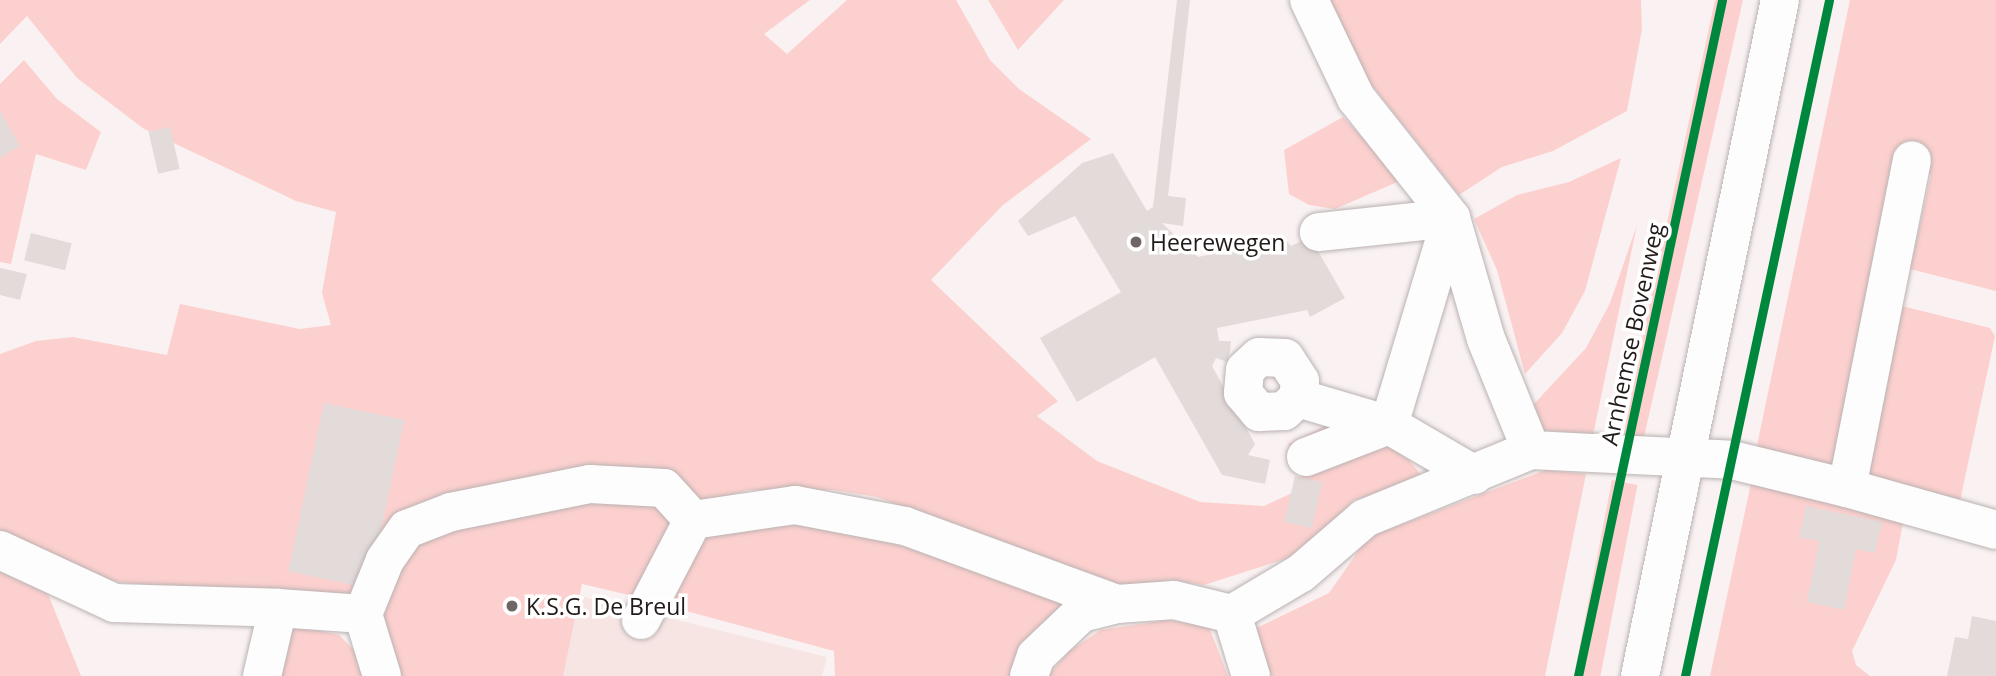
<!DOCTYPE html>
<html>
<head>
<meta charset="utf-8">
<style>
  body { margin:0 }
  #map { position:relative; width:1996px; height:676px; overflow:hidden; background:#faf2f2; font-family:"Open Sans",sans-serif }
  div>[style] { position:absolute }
  .built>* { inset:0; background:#f7e5e4 }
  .green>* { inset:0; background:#fcd0ce; transform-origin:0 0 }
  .building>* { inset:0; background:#e3dada; transform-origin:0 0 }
  .roads { filter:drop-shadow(0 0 2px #bab2b2) drop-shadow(0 0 2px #bab2b2) }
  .minor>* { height:38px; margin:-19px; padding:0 19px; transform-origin:19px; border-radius:19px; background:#fefdfd }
  .major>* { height:38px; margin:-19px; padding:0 19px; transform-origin:19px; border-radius:19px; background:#fefdfd }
  .cycleway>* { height:9px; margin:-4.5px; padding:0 4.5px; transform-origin:4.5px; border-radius:4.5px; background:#00873e }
  .dots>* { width:19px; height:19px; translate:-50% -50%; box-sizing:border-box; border:4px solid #fff; border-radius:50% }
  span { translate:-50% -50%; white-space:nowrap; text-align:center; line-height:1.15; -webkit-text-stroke:7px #fff; paint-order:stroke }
  .poi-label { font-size:23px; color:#221919 }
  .left { translate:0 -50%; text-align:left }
  .street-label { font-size:23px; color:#221919 }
</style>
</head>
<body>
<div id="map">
  <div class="built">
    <i style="clip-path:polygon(415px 555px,827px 657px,822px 676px,387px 676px)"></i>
  </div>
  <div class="green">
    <i style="clip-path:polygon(0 0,810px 0,764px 34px,787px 54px,847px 0,956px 0,990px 60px,1019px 89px,1091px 139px,1003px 205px,931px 280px,1058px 401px,1037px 416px,1097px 461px,1200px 502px,1264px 506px,1305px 487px,1288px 444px,1342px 418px,1407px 458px,1424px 478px,1354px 500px,1301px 554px,1204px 585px,1171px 580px,1114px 588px,877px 497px,833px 490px,748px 490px,702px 503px,553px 475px,403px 510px,381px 534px,353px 608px,83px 578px,0 541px,0 354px,36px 341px,73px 337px,167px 355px,180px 304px,300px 329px,331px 325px,322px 293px,336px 212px,296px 201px,144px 129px,77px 78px,27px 16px,0 44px)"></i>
    <i style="clip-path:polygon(988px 0,1064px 0,1018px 50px)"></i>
    <i style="clip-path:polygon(1324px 0,1641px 0,1642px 29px,1627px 111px,1553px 151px,1502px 167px,1459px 195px,1351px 59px)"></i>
    <i style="clip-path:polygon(1715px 0,1743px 0,1642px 446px,1620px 441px)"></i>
    <i style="clip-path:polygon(1850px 0,1996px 0,1996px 291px,1910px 269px,1931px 175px,1900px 167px,1832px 473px,1755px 455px)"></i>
    <i style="clip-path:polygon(24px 60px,57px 99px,101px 132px,86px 170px,36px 154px,11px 264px,0 262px,0 84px)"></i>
    <i style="clip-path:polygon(1343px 117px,1402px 180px,1335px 209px,1309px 205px,1289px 194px,1284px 150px)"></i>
    <i style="clip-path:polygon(1621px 158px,1585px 291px,1562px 333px,1525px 374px,1497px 270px,1474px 219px,1517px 195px,1569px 182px)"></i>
    <i style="clip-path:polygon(1637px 225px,1593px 435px,1542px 430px,1533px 405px,1586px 348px,1610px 303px)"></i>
    <i style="clip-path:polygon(1902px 306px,1990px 328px,1995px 336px,1960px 501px,1864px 480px)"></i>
    <i style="clip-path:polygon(1546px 470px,1586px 474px,1545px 676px,1268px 676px,1250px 631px,1329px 593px,1368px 537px)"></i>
    <i style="left:1612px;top:480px;width:26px;height:200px;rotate:11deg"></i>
    <i style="clip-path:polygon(1751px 483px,1904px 517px,1896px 560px,1852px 651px,1856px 665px,1870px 676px,1710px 676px)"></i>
    <i style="clip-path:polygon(605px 500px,661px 501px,676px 520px,633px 596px,582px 584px,563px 676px,398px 676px,373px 627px,412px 543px,503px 516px)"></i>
    <i style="clip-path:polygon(805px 525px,903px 546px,1069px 604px,1034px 631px,1009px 676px,835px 676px,834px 651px,660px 604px,692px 543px,724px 528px)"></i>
    <i style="clip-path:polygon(0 572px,48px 594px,81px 676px,0 676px)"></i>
    <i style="clip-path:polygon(1167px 620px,1209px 627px,1228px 676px,1048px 676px,1069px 651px,1101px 630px)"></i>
    <i style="clip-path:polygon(283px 622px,339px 635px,361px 657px,366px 676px,270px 676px)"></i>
  </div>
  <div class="building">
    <i style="clip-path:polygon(1177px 0,1190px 0,1168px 196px,1186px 198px,1183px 226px,1162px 223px,1198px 257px,1285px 239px,1291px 246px,1310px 237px,1345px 298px,1310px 317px,1307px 310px,1217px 328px,1219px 341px,1231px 341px,1230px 351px,1227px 362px,1216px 358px,1212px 366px,1255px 444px,1248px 455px,1270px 460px,1265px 484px,1222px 475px,1155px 357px,1077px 402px,1040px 338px,1121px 292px,1075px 216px,1028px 236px,1018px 221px,1082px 163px,1113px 153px,1147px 211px,1153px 207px)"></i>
    <i style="clip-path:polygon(0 111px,20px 146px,0 158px)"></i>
    <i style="left:170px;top:127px;width:43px;height:22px;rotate:77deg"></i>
    <i style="left:31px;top:233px;width:42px;height:28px;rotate:14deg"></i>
    <i style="clip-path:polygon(0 268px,27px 274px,20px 300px,0 295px)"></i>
    <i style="left:324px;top:403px;width:82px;height:172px;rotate:12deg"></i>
    <i style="left:1295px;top:476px;width:28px;height:47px;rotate:13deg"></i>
    <i style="clip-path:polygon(1806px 506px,1882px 522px,1875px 553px,1856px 549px,1844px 610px,1807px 602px,1819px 541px,1799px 537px)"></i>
    <i style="clip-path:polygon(1972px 616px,1996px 621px,1996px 676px,1947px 676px,1955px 637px,1968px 639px)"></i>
  </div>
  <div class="roads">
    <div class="minor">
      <i style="left:1309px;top:0;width:109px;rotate:64.4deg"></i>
      <i style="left:1356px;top:98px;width:153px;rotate:51.6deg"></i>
      <i style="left:1451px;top:218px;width:126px;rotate:73.9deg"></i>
      <i style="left:1486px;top:339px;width:120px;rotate:67.9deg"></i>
      <i style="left:1298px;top:398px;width:17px;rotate:-83deg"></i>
      <i style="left:1300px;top:381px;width:27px;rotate:-123deg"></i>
      <i style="left:1285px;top:358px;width:26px;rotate:-178deg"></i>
      <i style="left:1259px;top:357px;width:19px;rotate:137deg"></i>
      <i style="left:1245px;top:370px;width:23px;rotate:95deg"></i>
      <i style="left:1243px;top:393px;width:25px;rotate:50deg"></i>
      <i style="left:1259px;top:412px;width:25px;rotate:-2deg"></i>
      <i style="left:1284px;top:411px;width:19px;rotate:-43deg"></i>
      <i style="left:1298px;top:398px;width:95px;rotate:16.5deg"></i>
      <i style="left:1389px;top:425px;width:99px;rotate:30.2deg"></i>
      <i style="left:1306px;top:457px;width:89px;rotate:-21.1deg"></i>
      <i style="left:1389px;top:425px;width:216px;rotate:-73.3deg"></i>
      <i style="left:1451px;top:218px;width:133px;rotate:173.9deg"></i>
      <i style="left:1847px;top:488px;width:155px;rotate:15.7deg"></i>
      <i style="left:0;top:550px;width:126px;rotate:24.9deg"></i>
      <i style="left:114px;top:603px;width:164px;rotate:1.7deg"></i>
      <i style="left:363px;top:614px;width:65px;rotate:73deg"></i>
      <i style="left:1232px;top:614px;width:65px;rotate:73deg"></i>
      <i style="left:641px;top:620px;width:113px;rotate:-62.5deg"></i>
      <i style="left:262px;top:676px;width:70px;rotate:-76.8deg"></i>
      <i style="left:278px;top:608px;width:85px;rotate:4deg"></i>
      <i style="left:363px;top:614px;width:58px;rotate:-67.8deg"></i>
      <i style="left:385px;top:560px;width:38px;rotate:-55deg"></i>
      <i style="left:407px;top:529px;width:47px;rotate:-21.1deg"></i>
      <i style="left:451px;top:512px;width:142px;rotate:-11.4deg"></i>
      <i style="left:590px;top:484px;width:74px;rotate:3.1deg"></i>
      <i style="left:664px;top:488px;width:43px;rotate:47.8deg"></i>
      <i style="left:693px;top:520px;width:103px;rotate:-8.4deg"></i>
      <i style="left:795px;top:505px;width:112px;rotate:10.8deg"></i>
      <i style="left:905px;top:526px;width:226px;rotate:20.2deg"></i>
      <i style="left:1117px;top:604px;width:57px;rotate:-4deg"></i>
      <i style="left:1174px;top:600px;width:60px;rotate:13.6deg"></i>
      <i style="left:1232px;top:614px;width:80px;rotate:-30.7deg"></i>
      <i style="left:1301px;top:573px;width:84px;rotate:-40.7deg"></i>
      <i style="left:1365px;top:518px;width:179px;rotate:-22.3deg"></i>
      <i style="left:1531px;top:450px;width:201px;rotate:2.8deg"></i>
      <i style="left:1732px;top:460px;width:118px;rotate:13.7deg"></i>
      <i style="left:1847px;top:488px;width:334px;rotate:-78.8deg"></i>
      <i style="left:1029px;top:676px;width:21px;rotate:-71deg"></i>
      <i style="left:1036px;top:656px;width:62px;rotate:-43.7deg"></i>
      <i style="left:1081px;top:613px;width:37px;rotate:-14deg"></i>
    </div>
    <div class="major">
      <i style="left:1640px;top:676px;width:690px;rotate:-78.3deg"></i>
    </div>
  </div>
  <div class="cycleway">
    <i style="left:1578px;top:676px;width:691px;rotate:-77.97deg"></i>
    <i style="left:1685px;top:676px;width:691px;rotate:-77.97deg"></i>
  </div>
  <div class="dots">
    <i style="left:1136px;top:242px;background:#6e6565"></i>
    <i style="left:512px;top:606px;background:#6e6565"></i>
  </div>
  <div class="poi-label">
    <span class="left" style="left:1150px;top:242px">Heerewegen</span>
    <span class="left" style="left:526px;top:606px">K.S.G. De Breul</span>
  </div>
  <div class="street-label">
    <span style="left:1632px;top:334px;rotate:-78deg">Arnhemse Bovenweg</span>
  </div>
</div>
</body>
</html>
